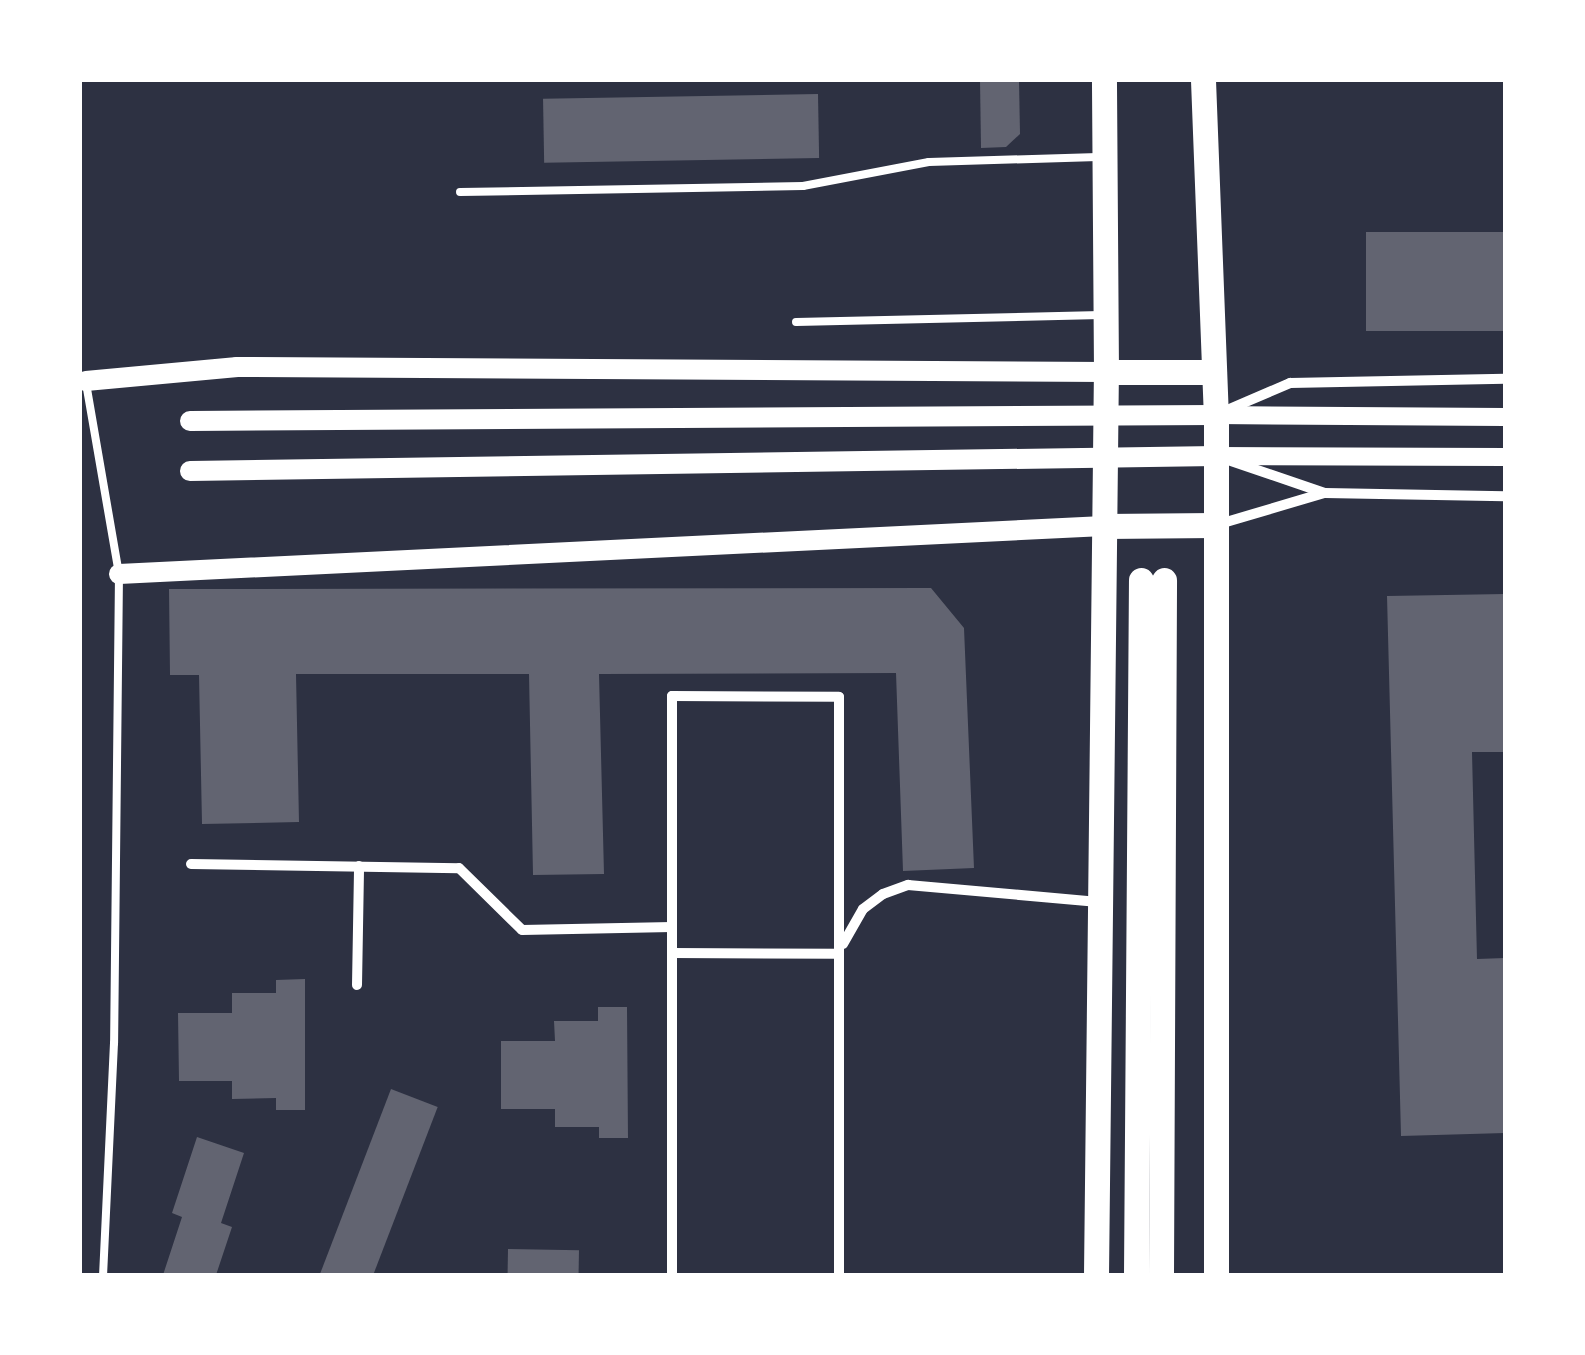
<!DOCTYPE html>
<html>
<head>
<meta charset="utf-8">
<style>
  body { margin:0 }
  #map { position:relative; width:1585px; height:1355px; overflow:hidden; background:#2d3142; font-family:Overpass,sans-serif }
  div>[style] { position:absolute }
  .building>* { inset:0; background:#626471; transform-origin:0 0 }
  .service>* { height:8px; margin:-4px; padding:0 4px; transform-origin:4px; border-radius:4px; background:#fff }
  .minor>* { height:10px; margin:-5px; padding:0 5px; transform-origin:5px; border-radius:5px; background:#fff }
  .tertiary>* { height:18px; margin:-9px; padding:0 9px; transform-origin:9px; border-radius:9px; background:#fff }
  .secondary>* { height:20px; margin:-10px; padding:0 10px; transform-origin:10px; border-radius:10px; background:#fff }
  .primary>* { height:25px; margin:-12.5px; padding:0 12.5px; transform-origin:12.5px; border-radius:12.5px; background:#fff }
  span { translate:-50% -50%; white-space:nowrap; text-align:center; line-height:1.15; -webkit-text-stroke:10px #fff; paint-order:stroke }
  .frame { position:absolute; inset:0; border:82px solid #fff; pointer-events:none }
</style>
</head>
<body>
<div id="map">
  <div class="building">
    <i style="clip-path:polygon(980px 80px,1019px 80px,1020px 134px,1006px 147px,981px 148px)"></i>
    <i style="left:818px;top:94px;width:64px;height:275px;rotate:89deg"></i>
    <i style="left:1366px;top:232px;width:139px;height:99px"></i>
    <i style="clip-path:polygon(931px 588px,964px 628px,974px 868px,903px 871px,896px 673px,599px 674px,604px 874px,533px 875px,529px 674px,296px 674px,299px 822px,202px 824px,199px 675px,170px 675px,169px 589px)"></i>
    <i style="clip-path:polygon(1505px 594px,1505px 752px,1472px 752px,1477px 959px,1505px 958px,1505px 1133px,1401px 1136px,1387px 596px)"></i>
    <i style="clip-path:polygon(305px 979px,305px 1110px,276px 1110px,276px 1098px,232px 1099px,232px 1081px,179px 1081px,178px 1013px,232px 1013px,232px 993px,276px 993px,276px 980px)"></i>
    <i style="clip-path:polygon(598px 1007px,627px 1007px,628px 1138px,599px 1138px,599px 1127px,555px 1127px,555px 1109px,501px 1109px,501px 1041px,555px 1041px,554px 1021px,598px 1021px)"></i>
    <i style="left:391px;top:1089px;width:50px;height:198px;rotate:21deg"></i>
    <i style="clip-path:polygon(197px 1137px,244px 1153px,221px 1223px,232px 1227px,216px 1275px,163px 1275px,182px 1217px,172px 1213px)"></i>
    <i style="left:508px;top:1249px;width:71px;height:26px;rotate:1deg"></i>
  </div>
  <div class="service">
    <i style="left:460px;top:192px;width:343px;rotate:-1deg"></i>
    <i style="left:803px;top:186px;width:128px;rotate:-10.8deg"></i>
    <i style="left:929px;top:162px;width:169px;rotate:-1.7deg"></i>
    <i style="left:796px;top:322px;width:305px;rotate:-1.3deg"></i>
    <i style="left:86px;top:383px;width:194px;rotate:80.2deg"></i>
    <i style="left:119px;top:574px;width:469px;rotate:90.6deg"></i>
    <i style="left:114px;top:1043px;width:232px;rotate:92.7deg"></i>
  </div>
  <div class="minor">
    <i style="left:1227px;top:410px;width:69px;rotate:-23.2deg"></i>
    <i style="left:1290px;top:383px;width:215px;rotate:-1.1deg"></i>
    <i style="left:1231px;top:461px;width:99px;rotate:18.8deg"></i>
    <i style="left:1325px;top:493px;width:180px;rotate:1deg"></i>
    <i style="left:1216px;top:525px;width:113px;rotate:-16.5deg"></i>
    <i style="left:191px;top:864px;width:268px;rotate:0.9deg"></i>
    <i style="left:459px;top:868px;width:88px;rotate:44.5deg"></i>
    <i style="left:522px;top:930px;width:150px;rotate:-1.1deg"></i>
    <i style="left:843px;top:944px;width:40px;rotate:-60.3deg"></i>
    <i style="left:863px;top:909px;width:25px;rotate:-37deg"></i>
    <i style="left:883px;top:894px;width:27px;rotate:-20deg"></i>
    <i style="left:908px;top:885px;width:191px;rotate:5.1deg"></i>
    <i style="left:672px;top:953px;width:257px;rotate:-90deg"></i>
    <i style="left:672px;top:696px;width:167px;rotate:0.3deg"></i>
    <i style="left:839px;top:697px;width:578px;rotate:90deg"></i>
    <i style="left:357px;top:985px;width:119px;rotate:-89deg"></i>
    <i style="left:672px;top:1275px;width:322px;rotate:-90deg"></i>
    <i style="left:672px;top:953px;width:167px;rotate:0.3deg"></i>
  </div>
  <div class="tertiary">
    <i style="left:1216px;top:415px;width:289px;rotate:0.4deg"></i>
    <i style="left:1216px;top:456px;width:289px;rotate:0.2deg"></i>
  </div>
  <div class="secondary">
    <i style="left:86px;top:381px;width:152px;rotate:-5.3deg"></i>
    <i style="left:237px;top:367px;width:869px;rotate:0.33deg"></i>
    <i style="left:190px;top:421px;width:1026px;rotate:-0.34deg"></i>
    <i style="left:190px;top:471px;width:1026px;rotate:-0.84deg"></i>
    <i style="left:119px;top:574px;width:986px;rotate:-2.79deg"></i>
  </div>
  <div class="primary">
    <i style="left:1203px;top:80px;width:335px;rotate:87.8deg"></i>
    <i style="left:1216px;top:415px;width:860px;rotate:90deg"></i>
    <i style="left:1106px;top:372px;width:108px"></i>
    <i style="left:1104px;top:526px;width:111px;rotate:-0.5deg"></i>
    <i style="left:1096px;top:1275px;width:903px;rotate:-89.37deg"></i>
    <i style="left:1106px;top:372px;width:292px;rotate:-90.4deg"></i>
    <i style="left:1136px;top:1275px;width:695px;rotate:-89.59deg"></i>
    <i style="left:1161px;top:1275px;width:695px;rotate:-89.75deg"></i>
  </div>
  <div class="frame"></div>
</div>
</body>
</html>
